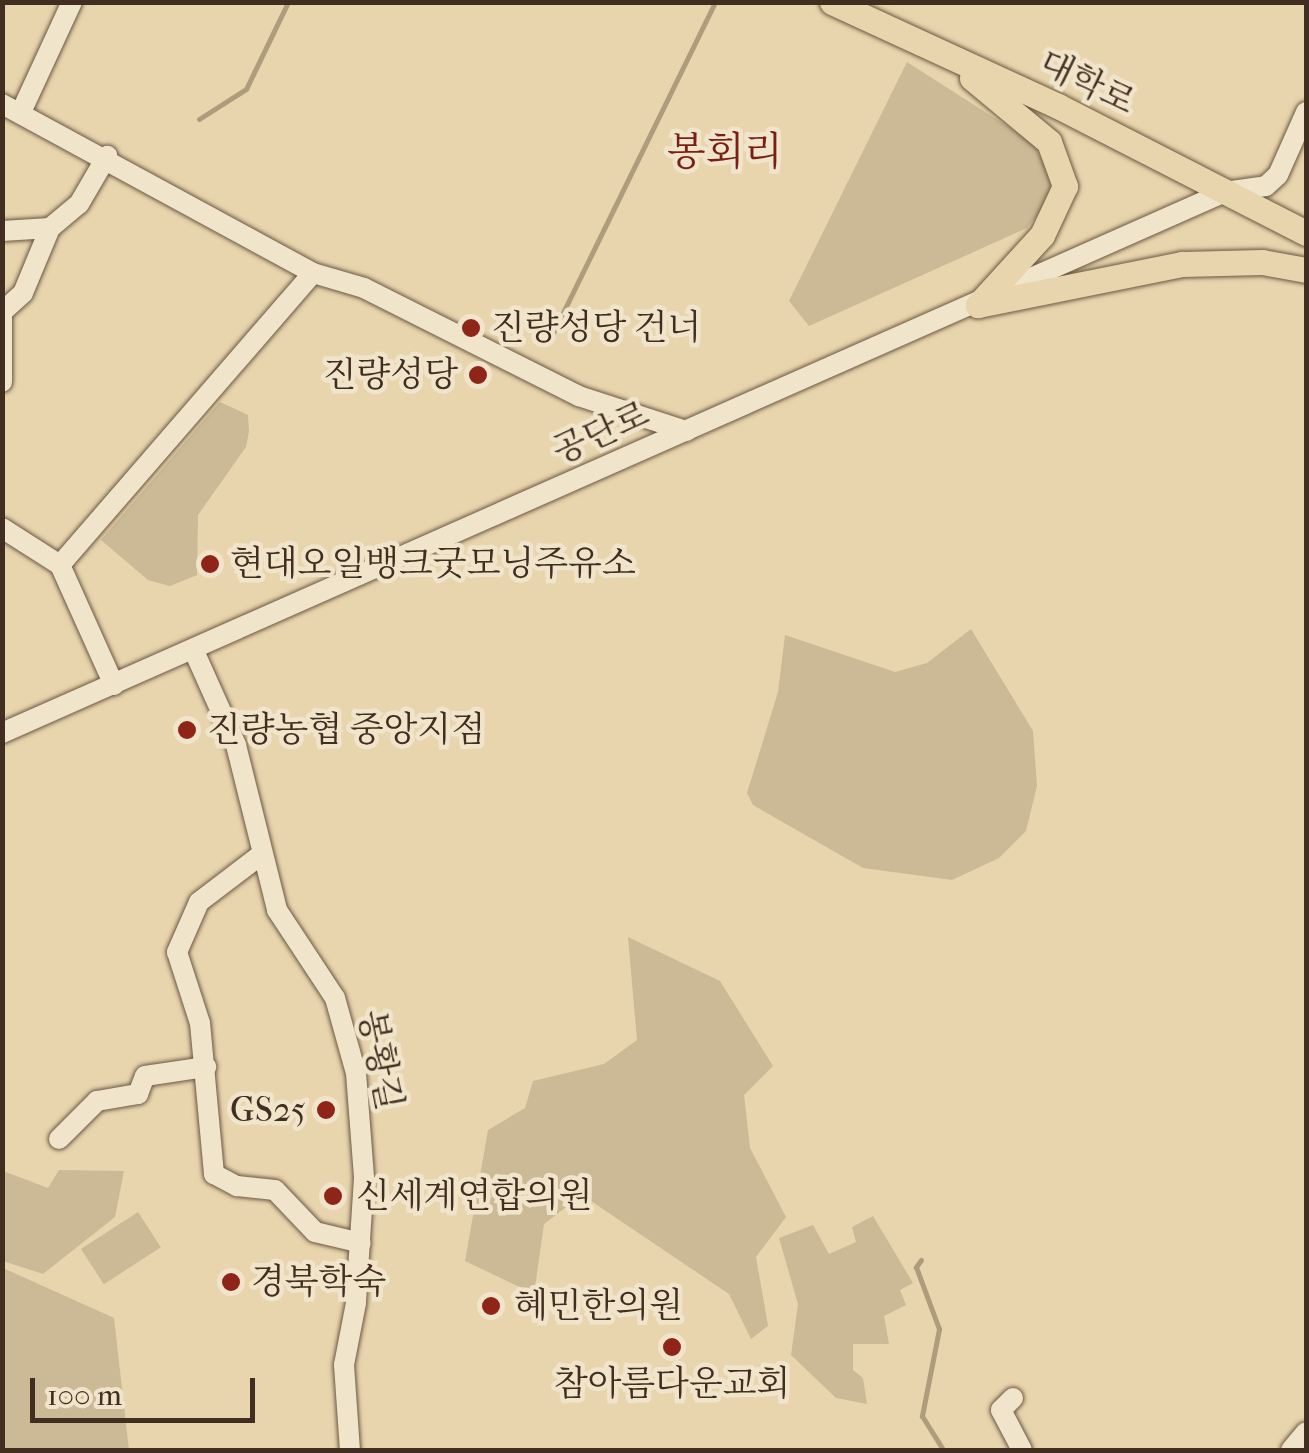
<!DOCTYPE html>
<html>
<head>
<meta charset="utf-8">
<style>
  body { margin:0 }
  #map { position:relative; width:1309px; height:1453px; overflow:hidden; background:#e8d5ad; font-family:"IM FELL French Canon","Noto Serif KR",serif }
  div>[style] { position:absolute }
  .green>* { inset:0; background:#ccb995; transform-origin:0 0 }
  .stream>* { height:5px; margin:-2.5px; padding:0 2.5px; transform-origin:2.5px; border-radius:2.5px; background:#af9c7d }
  .roads { filter:drop-shadow(0 0 2px #6b5843) drop-shadow(0 0 2px #6b5843) }
  .minor>* { height:20px; margin:-10px; padding:0 10px; transform-origin:10px; border-radius:10px; background:#f0e4ca }
  .major>* { height:25px; margin:-12.5px; padding:0 12.5px; transform-origin:12.5px; border-radius:12.5px; background:#e8d5ad }
  .dots>* { width:28px; height:28px; translate:-50% -50%; box-sizing:border-box; border:5px solid #f0e4ca; border-radius:50% }
  span { translate:-50% -50%; white-space:nowrap; text-align:center; line-height:1.15; -webkit-text-stroke:9px #f0e4ca; paint-order:stroke }
  .street-label { font-size:35px; color:#412e20 }
  .poi-label { font-size:35px; color:#412e20 }
  .left { translate:0 -50%; text-align:left }
  .right { translate:-100% -50%; text-align:right }
  .quarter-label { font-size:40px; color:#7a1f14 }
  .frame { position:absolute; inset:0; border:5px solid #412e20; pointer-events:none }
  .scale { position:absolute; left:30px; top:1378px; width:225px; height:45px; box-sizing:border-box; border:5px solid #412e20; border-top:0; padding-left:12px; font-size:30px; line-height:35px; white-space:nowrap; color:#412e20; -webkit-text-stroke:8px #f0e4ca; paint-order:stroke }
</style>
</head>
<body>
<div id="map">
  <div class="green">
    <i style="clip-path:polygon(907px 62px,1032px 142px,1051px 176px,1050px 199px,1027px 228px,809px 326px,789px 301px)"></i>
    <i style="clip-path:polygon(220px 402px,248px 415px,249px 431px,246px 447px,198px 515px,197px 575px,170px 586px,148px 580px,101px 540px)"></i>
    <i style="clip-path:polygon(971px 629px,1033px 731px,1037px 786px,1026px 831px,999px 858px,952px 880px,863px 868px,753px 805px,747px 793px,778px 692px,785px 635px,895px 672px,927px 663px)"></i>
    <i style="clip-path:polygon(628px 937px,720px 981px,773px 1066px,744px 1095px,750px 1148px,786px 1217px,756px 1257px,768px 1326px,751px 1339px,729px 1294px,582px 1195px,544px 1224px,534px 1294px,465px 1261px,488px 1130px,525px 1108px,533px 1081px,604px 1064px,637px 1040px)"></i>
    <i style="clip-path:polygon(59px 1170px,124px 1171px,115px 1217px,43px 1274px,3px 1261px,3px 1171px,48px 1188px)"></i>
    <i style="left:138px;top:1212px;width:42px;height:68px;rotate:57deg"></i>
    <i style="clip-path:polygon(873px 1216px,913px 1283px,900px 1290px,906px 1305px,884px 1316px,889px 1344px,853px 1344px,853px 1370px,863px 1378px,867px 1404px,836px 1398px,791px 1355px,798px 1304px,779px 1238px,813px 1225px,829px 1254px,856px 1242px,852px 1227px)"></i>
    <i style="clip-path:polygon(3px 1268px,114px 1318px,129px 1450px,3px 1450px)"></i>
  </div>
  <div class="stream">
    <i style="left:199px;top:119px;width:56px;rotate:-32.6deg"></i>
    <i style="left:246px;top:89px;width:97px;rotate:-64.2deg"></i>
    <i style="left:550px;top:339px;width:375px;rotate:-63.9deg"></i>
    <i style="left:921px;top:1260px;width:9px;rotate:126deg"></i>
    <i style="left:916px;top:1267px;width:66px;rotate:69.6deg"></i>
    <i style="left:939px;top:1329px;width:89px;rotate:101.1deg"></i>
    <i style="left:922px;top:1416px;width:40px;rotate:58deg"></i>
  </div>
  <div class="roads">
    <div class="minor">
      <i style="left:2px;top:104px;width:354px;rotate:28.5deg"></i>
      <i style="left:313px;top:273px;width:53px;rotate:16.4deg"></i>
      <i style="left:364px;top:288px;width:241px;rotate:26.7deg"></i>
      <i style="left:579px;top:396px;width:113px;rotate:18.1deg"></i>
      <i style="left:22px;top:110px;width:119px;rotate:-65.2deg"></i>
      <i style="left:2px;top:231px;width:48px;rotate:-3.6deg"></i>
      <i style="left:50px;top:228px;width:38px;rotate:-40deg"></i>
      <i style="left:79px;top:204px;width:56px;rotate:-59.7deg"></i>
      <i style="left:2px;top:312px;width:28px;rotate:-42deg"></i>
      <i style="left:23px;top:293px;width:70px;rotate:-67.4deg"></i>
      <i style="left:2px;top:316px;width:66px;rotate:90deg"></i>
      <i style="left:2px;top:528px;width:69px;rotate:32.5deg"></i>
      <i style="left:194px;top:651px;width:103px;rotate:65.9deg"></i>
      <i style="left:236px;top:745px;width:170px;rotate:76deg"></i>
      <i style="left:277px;top:910px;width:105px;rotate:56.6deg"></i>
      <i style="left:335px;top:998px;width:78px;rotate:74.4deg"></i>
      <i style="left:356px;top:1073px;width:105px;rotate:85.6deg"></i>
      <i style="left:364px;top:1178px;width:125px;rotate:93.7deg"></i>
      <i style="left:356px;top:1303px;width:63px;rotate:101deg"></i>
      <i style="left:344px;top:1365px;width:85px;rotate:86deg"></i>
      <i style="left:114px;top:685px;width:132px;rotate:-114.2deg"></i>
      <i style="left:60px;top:565px;width:386px;rotate:-49.1deg"></i>
      <i style="left:2px;top:733px;width:1337px;rotate:-23.86deg"></i>
      <i style="left:1225px;top:192px;width:41px;rotate:-8.3deg"></i>
      <i style="left:1266px;top:186px;width:16px;rotate:-43deg"></i>
      <i style="left:1278px;top:175px;width:69px;rotate:-66deg"></i>
      <i style="left:262px;top:854px;width:79px;rotate:142.7deg"></i>
      <i style="left:199px;top:902px;width:55px;rotate:113.7deg"></i>
      <i style="left:177px;top:952px;width:75px;rotate:72.1deg"></i>
      <i style="left:200px;top:1023px;width:152px;rotate:84.7deg"></i>
      <i style="left:214px;top:1174px;width:26px;rotate:28deg"></i>
      <i style="left:237px;top:1186px;width:38px;rotate:6deg"></i>
      <i style="left:275px;top:1190px;width:58px;rotate:46.4deg"></i>
      <i style="left:315px;top:1232px;width:47px;rotate:13.4deg"></i>
      <i style="left:59px;top:1139px;width:54px;rotate:-45deg"></i>
      <i style="left:97px;top:1101px;width:42px;rotate:-9.7deg"></i>
      <i style="left:138px;top:1094px;width:19px;rotate:-69deg"></i>
      <i style="left:145px;top:1076px;width:62px;rotate:-8.4deg"></i>
      <i style="left:1013px;top:1398px;width:17px;rotate:135deg"></i>
      <i style="left:1001px;top:1410px;width:45px;rotate:62.3deg"></i>
      <i style="left:1291px;top:1450px;width:23px;rotate:-50deg"></i>
    </div>
    <div class="major">
      <i style="left:832px;top:2px;width:249px;rotate:24.7deg"></i>
      <i style="left:1058px;top:106px;width:279px;rotate:27.1deg"></i>
      <i style="left:972px;top:78px;width:100px;rotate:39.7deg"></i>
      <i style="left:1049px;top:142px;width:47px;rotate:70deg"></i>
      <i style="left:1065px;top:186px;width:54px;rotate:115.1deg"></i>
      <i style="left:1042px;top:235px;width:95px;rotate:132.4deg"></i>
      <i style="left:978px;top:305px;width:208px;rotate:-11.4deg"></i>
      <i style="left:1182px;top:264px;width:80px;rotate:-1.4deg"></i>
      <i style="left:1262px;top:262px;width:45px;rotate:10.3deg"></i>
    </div>
  </div>
  <div class="dots">
    <i style="left:471px;top:328px;background:#8f2418"></i>
    <i style="left:478px;top:375px;background:#8f2418"></i>
    <i style="left:210px;top:564px;background:#8f2418"></i>
    <i style="left:187px;top:730px;background:#8f2418"></i>
    <i style="left:326px;top:1110px;background:#8f2418"></i>
    <i style="left:333px;top:1196px;background:#8f2418"></i>
    <i style="left:231px;top:1282px;background:#8f2418"></i>
    <i style="left:491px;top:1306px;background:#8f2418"></i>
    <i style="left:672px;top:1347px;background:#8f2418"></i>
  </div>
  <div class="street-label">
    <span style="left:1087px;top:83px;rotate:26deg">대학로</span>
    <span style="left:601px;top:433px;rotate:-24deg">공단로</span>
    <span style="left:380px;top:1060px;rotate:79deg">봉황길</span>
  </div>
  <div class="poi-label">
    <span class="left" style="left:491px;top:328px">진량성당 건너</span>
    <span class="right" style="left:458px;top:375px">진량성당</span>
    <span class="left" style="left:230px;top:564px">현대오일뱅크굿모닝주유소</span>
    <span class="left" style="left:207px;top:730px">진량농협 중앙지점</span>
    <span class="right" style="left:306px;top:1110px">GS25</span>
    <span class="left" style="left:356px;top:1196px">신세계연합의원</span>
    <span class="left" style="left:251px;top:1282px">경북학숙</span>
    <span class="left" style="left:514px;top:1306px">혜민한의원</span>
    <span style="left:672px;top:1384px">참아름다운교회</span>
  </div>
  <div class="quarter-label">
    <span style="left:725px;top:152px">봉회리</span>
  </div>
  <div class="frame"></div>
  <div class="scale">100 m</div>
</div>
</body>
</html>
